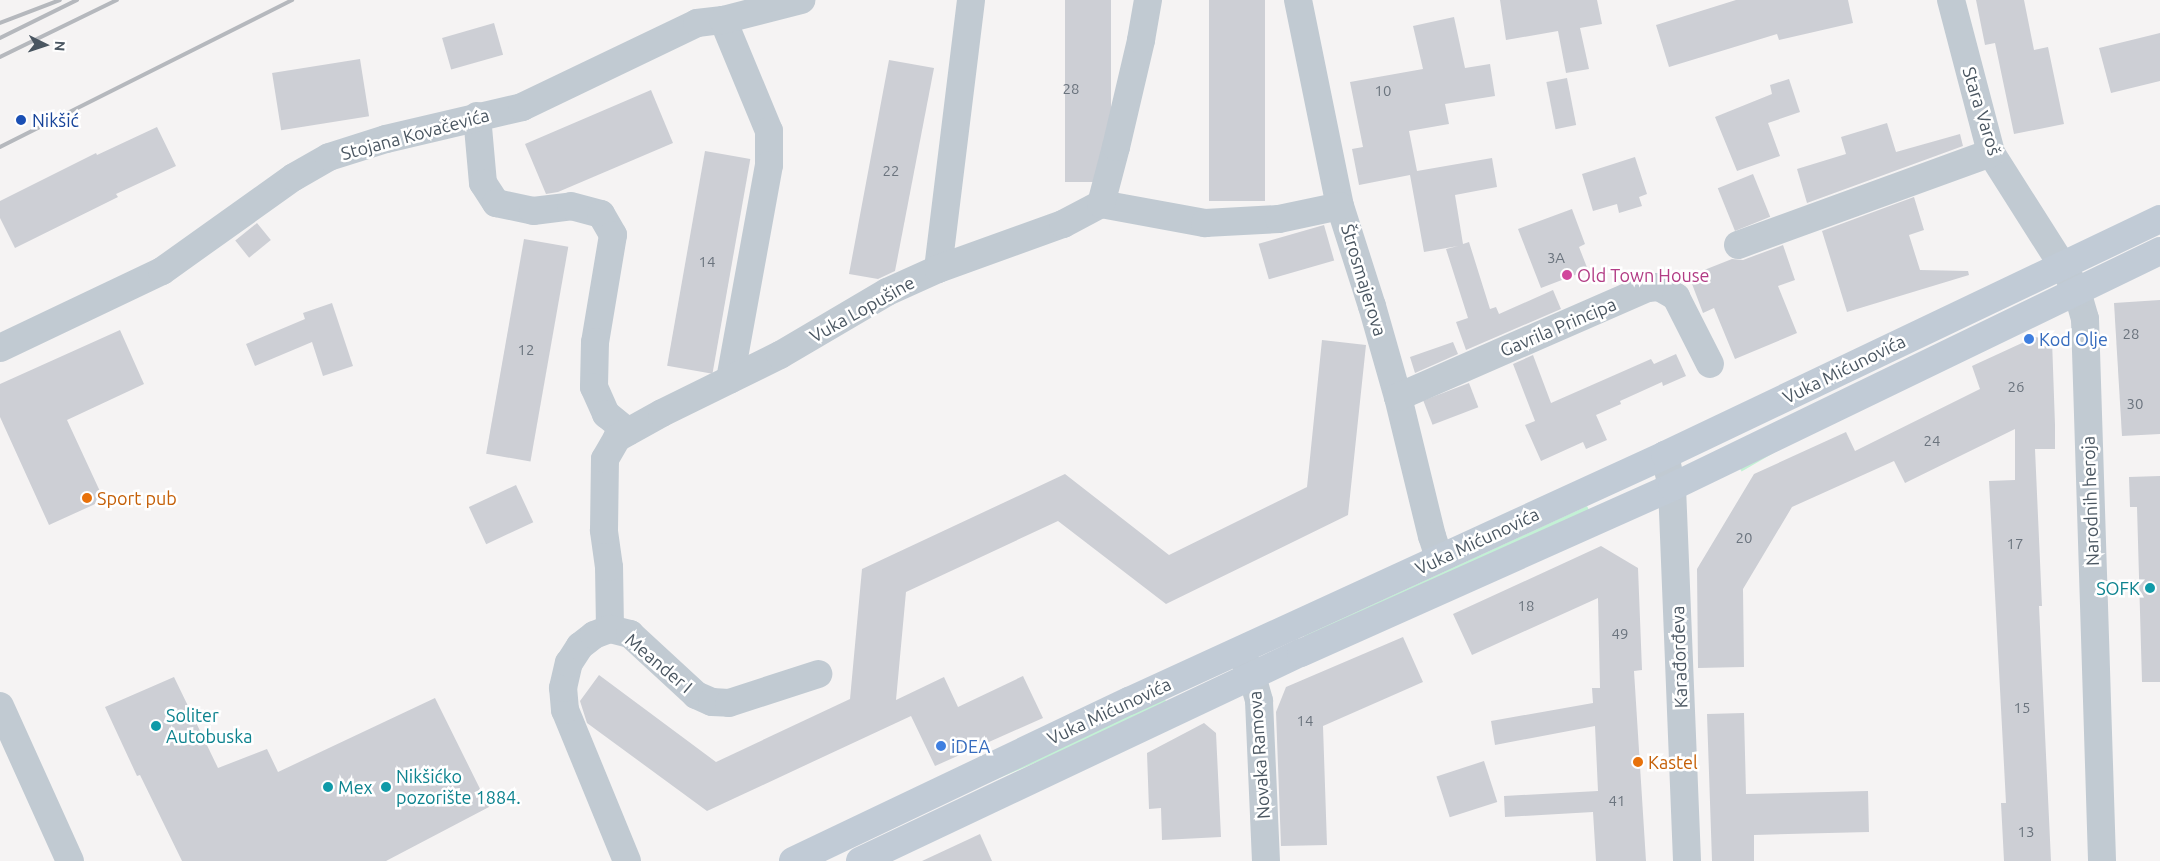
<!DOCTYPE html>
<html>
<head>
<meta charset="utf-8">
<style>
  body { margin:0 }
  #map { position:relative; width:2160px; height:861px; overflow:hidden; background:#f5f3f3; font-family:Ubuntu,sans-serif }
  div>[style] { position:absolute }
  .green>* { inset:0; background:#c3f1d5; transform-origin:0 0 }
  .building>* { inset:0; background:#cdcfd5; transform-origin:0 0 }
  .minor>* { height:28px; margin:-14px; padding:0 14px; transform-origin:14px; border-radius:14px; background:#c1cad2 }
  .tertiary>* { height:28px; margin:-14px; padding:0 14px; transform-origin:14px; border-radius:14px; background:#c1cad2 }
  .secondary>* { height:28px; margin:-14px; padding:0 14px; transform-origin:14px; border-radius:14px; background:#c1cbd6 }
  .rail>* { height:4px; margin:-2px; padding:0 2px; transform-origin:2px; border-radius:2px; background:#b5b8bd }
  .dots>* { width:14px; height:14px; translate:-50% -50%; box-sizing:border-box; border:2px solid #fff; border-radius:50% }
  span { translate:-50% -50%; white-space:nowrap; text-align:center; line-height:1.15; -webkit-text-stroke:5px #fff; paint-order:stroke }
  .number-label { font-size:15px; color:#6b747e }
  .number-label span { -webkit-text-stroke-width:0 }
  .street-label { font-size:18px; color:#4a5661 }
  .transit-label { font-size:18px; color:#164399 }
  .left { translate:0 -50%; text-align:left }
  .hotel-label { font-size:18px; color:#b23c85 }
  .shop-label { font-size:18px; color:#366cbe }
  .food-label { font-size:18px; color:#c56008 }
  .culture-label { font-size:18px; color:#0d838f }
  .right { translate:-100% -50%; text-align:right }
  .north { position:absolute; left:20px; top:20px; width:50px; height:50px; -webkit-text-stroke:4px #fff; paint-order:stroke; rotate:94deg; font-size:14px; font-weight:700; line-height:20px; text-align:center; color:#4a5661 }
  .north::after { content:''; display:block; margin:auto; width:18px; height:22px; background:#4a5661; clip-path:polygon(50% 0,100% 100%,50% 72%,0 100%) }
</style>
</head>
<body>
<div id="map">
  <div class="green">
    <i style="left:2000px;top:313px;width:8px;height:303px;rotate:60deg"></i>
    <i style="clip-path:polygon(1587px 506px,1590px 512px,1306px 641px,1304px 636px)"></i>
    <i style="left:1165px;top:699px;width:8px;height:314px;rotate:67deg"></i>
  </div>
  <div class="building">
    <i style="left:1065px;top:0;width:46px;height:182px"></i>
    <i style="left:1209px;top:0;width:56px;height:201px"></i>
    <i style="clip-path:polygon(1500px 0,1597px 0,1602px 24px,1580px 28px,1589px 69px,1566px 73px,1558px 31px,1506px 40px)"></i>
    <i style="clip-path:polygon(1736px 0,1848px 0,1853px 23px,1779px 40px,1777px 34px,1669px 67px,1656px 25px)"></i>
    <i style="clip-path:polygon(1976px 0,2024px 0,2034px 50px,2048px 47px,2064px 124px,2014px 134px,1995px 43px,1985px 45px)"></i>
    <i style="clip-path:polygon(1454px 17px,1465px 68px,1490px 64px,1495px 96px,1445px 104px,1449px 124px,1409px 131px,1417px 171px,1492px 158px,1497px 187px,1455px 195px,1463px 244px,1469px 242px,1490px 309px,1496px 307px,1499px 314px,1553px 290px,1561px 309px,1466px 350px,1456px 322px,1468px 318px,1446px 249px,1458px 246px,1424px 252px,1410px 175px,1359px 185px,1352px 149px,1363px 147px,1350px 82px,1423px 69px,1413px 26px)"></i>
    <i style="left:494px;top:23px;width:33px;height:54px;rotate:74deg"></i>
    <i style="clip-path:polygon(2160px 33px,2160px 81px,2111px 93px,2099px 48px)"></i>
    <i style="left:360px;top:59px;width:58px;height:89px;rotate:81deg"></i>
    <i style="clip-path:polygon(889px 60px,934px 68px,895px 271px,878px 279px,849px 274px)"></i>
    <i style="left:1567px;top:78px;width:48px;height:21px;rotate:79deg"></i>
    <i style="clip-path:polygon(1789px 79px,1800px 112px,1768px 123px,1780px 156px,1737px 171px,1715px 117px,1772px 94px,1770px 85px)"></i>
    <i style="clip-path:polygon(651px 90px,673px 143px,558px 192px,546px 194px,525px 144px)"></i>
    <i style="clip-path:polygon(1887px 123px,1896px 152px,1960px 134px,1963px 146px,1807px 203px,1797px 169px,1846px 154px,1841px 137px)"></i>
    <i style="clip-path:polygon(157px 127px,176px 166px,116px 194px,118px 197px,15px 248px,0 218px,0 201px,96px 153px,97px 155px)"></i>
    <i style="left:705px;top:151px;width:46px;height:218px;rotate:10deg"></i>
    <i style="clip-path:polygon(1635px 157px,1647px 194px,1639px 197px,1642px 206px,1619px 213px,1617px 204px,1593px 211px,1582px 174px)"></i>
    <i style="left:1753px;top:174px;width:46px;height:38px;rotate:68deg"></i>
    <i style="clip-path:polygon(1914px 197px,1924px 230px,1909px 235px,1920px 270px,1968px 271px,1969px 275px,1847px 312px,1822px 231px)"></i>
    <i style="clip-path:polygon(1572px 209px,1585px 244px,1579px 247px,1588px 270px,1541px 288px,1518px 229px)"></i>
    <i style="left:257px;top:223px;width:22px;height:28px;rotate:51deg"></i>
    <i style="left:1324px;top:225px;width:37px;height:68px;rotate:74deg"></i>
    <i style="left:524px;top:239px;width:45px;height:218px;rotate:10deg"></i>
    <i style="clip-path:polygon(1783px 245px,1795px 280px,1778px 286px,1797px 333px,1735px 359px,1714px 308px,1703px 313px,1689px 276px,1732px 259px,1743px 260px)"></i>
    <i style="clip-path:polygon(2160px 300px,2160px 434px,2122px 436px,2114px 303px)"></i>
    <i style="clip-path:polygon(332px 303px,353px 366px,323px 376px,312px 342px,255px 366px,246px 344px,305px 319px,303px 313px)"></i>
    <i style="clip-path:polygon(120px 330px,144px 384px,67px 420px,104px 500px,49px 525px,0 417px,0 384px)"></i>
    <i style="clip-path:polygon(2035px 337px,2052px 340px,2055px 425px,2055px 449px,2035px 449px,2042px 606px,2039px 606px,2051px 861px,2004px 861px,2001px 803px,2006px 803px,1989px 481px,2015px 480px,2015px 429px,1905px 483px,1894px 461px,1792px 507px,1743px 589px,1744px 667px,1698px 668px,1697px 569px,1754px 474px,1846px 432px,1855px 451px,1980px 389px,1972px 366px)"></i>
    <i style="clip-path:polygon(1322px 340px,1366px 345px,1348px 515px,1166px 604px,1058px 521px,906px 592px,896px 700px,944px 677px,958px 707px,1023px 676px,1043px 718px,935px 766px,911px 716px,707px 811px,587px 723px,580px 701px,599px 675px,716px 762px,850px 699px,862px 569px,1065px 474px,1169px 555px,1307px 487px)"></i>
    <i style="clip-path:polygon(1453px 342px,1458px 354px,1415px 373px,1410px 357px)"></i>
    <i style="clip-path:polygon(1676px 354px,1686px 376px,1663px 386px,1662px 382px,1620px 401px,1621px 404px,1596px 415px,1607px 440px,1586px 449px,1583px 442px,1541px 461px,1525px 425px,1535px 421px,1513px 364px,1533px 355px,1551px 403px,1651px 359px,1654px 364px)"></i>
    <i style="left:1469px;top:383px;width:26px;height:49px;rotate:69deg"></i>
    <i style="clip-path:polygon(2160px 476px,2160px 682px,2142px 682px,2137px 507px,2130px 507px,2129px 477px)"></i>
    <i style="left:516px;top:485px;width:41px;height:52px;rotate:65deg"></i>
    <i style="clip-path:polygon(1601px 546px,1638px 568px,1642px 670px,1634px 671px,1646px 861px,1596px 861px,1593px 812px,1505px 817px,1504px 796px,1598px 791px,1595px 726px,1495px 745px,1491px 721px,1593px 703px,1592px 688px,1600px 688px,1598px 598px,1472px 655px,1453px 614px)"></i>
    <i style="clip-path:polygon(1403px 637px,1423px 682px,1323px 726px,1327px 845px,1281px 846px,1276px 712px,1286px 687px)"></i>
    <i style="clip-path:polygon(174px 677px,218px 768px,267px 749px,278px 772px,435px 698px,489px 807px,386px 861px,182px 861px,140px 775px,137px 776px,105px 707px)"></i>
    <i style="clip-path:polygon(1744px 713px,1746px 794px,1868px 791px,1869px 832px,1754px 835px,1754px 861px,1712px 861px,1707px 714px)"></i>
    <i style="clip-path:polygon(1204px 723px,1216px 733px,1221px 837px,1162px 840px,1161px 808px,1149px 809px,1147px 753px)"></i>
    <i style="left:1484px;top:761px;width:43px;height:50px;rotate:72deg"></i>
    <i style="clip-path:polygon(980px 834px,992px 861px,922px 861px)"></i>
  </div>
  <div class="minor">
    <i style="left:1298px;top:0;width:210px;rotate:78.5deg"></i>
    <i style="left:1340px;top:206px;width:105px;rotate:72.3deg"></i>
    <i style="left:1372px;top:306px;width:95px;rotate:74.1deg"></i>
    <i style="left:1398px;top:397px;width:143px;rotate:76.3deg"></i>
    <i style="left:1432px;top:536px;width:23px;rotate:72deg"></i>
    <i style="left:1951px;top:0;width:158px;rotate:75.3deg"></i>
    <i style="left:1991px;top:153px;width:133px;rotate:57.6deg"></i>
    <i style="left:723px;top:20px;width:120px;rotate:67.5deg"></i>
    <i style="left:769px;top:131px;width:34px;rotate:90deg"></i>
    <i style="left:769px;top:165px;width:218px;rotate:100.3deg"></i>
    <i style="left:477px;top:116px;width:67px;rotate:84.9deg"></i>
    <i style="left:483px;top:183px;width:24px;rotate:57deg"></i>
    <i style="left:496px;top:203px;width:38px;rotate:12deg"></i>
    <i style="left:533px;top:211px;width:38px;rotate:-7deg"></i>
    <i style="left:571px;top:206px;width:31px;rotate:15deg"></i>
    <i style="left:601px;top:214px;width:24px;rotate:60deg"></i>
    <i style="left:613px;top:235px;width:109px;rotate:99.5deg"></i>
    <i style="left:595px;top:342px;width:45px;rotate:91.3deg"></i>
    <i style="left:594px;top:387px;width:30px;rotate:66deg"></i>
    <i style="left:606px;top:414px;width:28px;rotate:39deg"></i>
    <i style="left:1101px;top:204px;width:106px;rotate:10.4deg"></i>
    <i style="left:1205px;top:223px;width:74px;rotate:-3.1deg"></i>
    <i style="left:1279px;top:219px;width:62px;rotate:-12deg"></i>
    <i style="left:1738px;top:245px;width:269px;rotate:-20deg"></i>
    <i style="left:938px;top:269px;width:271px;rotate:-83deg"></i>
    <i style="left:0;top:348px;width:179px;rotate:-25.4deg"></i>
    <i style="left:162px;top:271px;width:162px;rotate:-35.5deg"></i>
    <i style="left:294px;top:177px;width:40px;rotate:-29.7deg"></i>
    <i style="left:329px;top:157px;width:60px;rotate:-17.5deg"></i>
    <i style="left:386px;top:139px;width:140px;rotate:-13.2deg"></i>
    <i style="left:522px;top:107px;width:194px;rotate:-25.6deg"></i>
    <i style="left:697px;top:23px;width:26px;rotate:-7deg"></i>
    <i style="left:723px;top:20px;width:81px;rotate:-14.4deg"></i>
    <i style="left:1398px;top:397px;width:273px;rotate:-23.6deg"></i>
    <i style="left:1648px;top:288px;width:11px;rotate:-5deg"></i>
    <i style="left:1659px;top:287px;width:20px;rotate:30deg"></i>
    <i style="left:1676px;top:297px;width:75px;rotate:63.1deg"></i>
    <i style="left:1665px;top:455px;width:33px;rotate:78deg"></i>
    <i style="left:1672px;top:487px;width:374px;rotate:87.7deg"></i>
    <i style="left:610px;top:629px;width:62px;rotate:-90.9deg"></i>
    <i style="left:609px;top:567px;width:37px;rotate:-98deg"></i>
    <i style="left:604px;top:530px;width:71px;rotate:-89.2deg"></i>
    <i style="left:605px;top:459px;width:24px;rotate:-60deg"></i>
    <i style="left:617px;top:438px;width:51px;rotate:-29.1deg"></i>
    <i style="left:662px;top:413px;width:131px;rotate:-26.2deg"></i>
    <i style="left:780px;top:355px;width:124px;rotate:-30.5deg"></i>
    <i style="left:887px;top:292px;width:56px;rotate:-24.3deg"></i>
    <i style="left:938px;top:269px;width:133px;rotate:-19.8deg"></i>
    <i style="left:1063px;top:224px;width:43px;rotate:-27.8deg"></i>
    <i style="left:1101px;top:204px;width:59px;rotate:-75.3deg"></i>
    <i style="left:1116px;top:147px;width:110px;rotate:-76.8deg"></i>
    <i style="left:1141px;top:40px;width:41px;rotate:-80.1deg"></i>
    <i style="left:1240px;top:651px;width:28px;rotate:64deg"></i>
    <i style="left:1252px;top:676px;width:26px;rotate:74deg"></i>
    <i style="left:1259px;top:701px;width:160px;rotate:87.5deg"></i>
    <i style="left:0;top:706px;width:170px;rotate:65.7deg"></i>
    <i style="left:627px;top:861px;width:163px;rotate:-112.3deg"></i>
    <i style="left:565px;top:710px;width:22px;rotate:-95deg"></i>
    <i style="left:563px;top:688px;width:26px;rotate:-77deg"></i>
    <i style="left:569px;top:663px;width:20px;rotate:-57deg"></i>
    <i style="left:580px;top:646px;width:18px;rotate:-38deg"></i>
    <i style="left:594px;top:635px;width:17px;rotate:-21deg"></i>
    <i style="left:610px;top:629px;width:21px;rotate:14deg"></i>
    <i style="left:630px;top:634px;width:90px;rotate:42.7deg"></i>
    <i style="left:696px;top:695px;width:17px;rotate:24deg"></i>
    <i style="left:712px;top:702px;width:17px;rotate:3deg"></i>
    <i style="left:729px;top:703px;width:94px;rotate:-18deg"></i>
  </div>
  <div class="tertiary">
    <i style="left:2062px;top:265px;width:30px;rotate:60deg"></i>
    <i style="left:2077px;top:291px;width:29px;rotate:74deg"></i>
    <i style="left:2085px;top:319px;width:542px;rotate:88.2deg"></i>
  </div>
  <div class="secondary">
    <i style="left:793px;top:861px;width:372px;rotate:-25.5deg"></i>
    <i style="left:1129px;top:701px;width:590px;rotate:-24.65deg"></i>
    <i style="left:1665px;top:455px;width:548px;rotate:-25.49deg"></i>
    <i style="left:860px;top:861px;width:488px;rotate:-25.3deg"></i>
    <i style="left:1301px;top:653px;width:406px;rotate:-24.1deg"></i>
    <i style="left:1672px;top:487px;width:542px;rotate:-25.81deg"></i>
  </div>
  <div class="rail">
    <i style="left:0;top:23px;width:64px;rotate:-21deg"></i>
    <i style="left:0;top:38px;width:86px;rotate:-26.3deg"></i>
    <i style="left:0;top:57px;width:130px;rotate:-26deg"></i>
    <i style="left:0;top:147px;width:327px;rotate:-26.7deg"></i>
  </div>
  <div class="dots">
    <i style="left:21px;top:120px;background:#1a4fb4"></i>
    <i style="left:1567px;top:275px;background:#d1479c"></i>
    <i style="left:2029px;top:339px;background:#3f7fe0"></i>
    <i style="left:87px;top:498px;background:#e8710a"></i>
    <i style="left:2150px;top:588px;background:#0f9aa8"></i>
    <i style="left:156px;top:726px;background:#0f9aa8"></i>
    <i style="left:941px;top:746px;background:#3f7fe0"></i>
    <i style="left:1638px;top:762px;background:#e8710a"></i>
    <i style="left:328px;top:787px;background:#0f9aa8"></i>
    <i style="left:386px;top:787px;background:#0f9aa8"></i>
  </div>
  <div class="number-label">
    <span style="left:1071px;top:89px">28</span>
    <span style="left:1383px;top:91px">10</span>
    <span style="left:891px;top:171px">22</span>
    <span style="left:1556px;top:258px">3A</span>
    <span style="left:707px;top:262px">14</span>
    <span style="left:2131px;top:334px">28</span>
    <span style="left:526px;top:350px">12</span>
    <span style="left:2016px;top:387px">26</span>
    <span style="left:2135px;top:404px">30</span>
    <span style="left:1932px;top:441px">24</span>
    <span style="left:1744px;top:538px">20</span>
    <span style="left:2015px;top:544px">17</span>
    <span style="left:1526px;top:606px">18</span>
    <span style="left:1620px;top:634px">49</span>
    <span style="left:2022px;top:708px">15</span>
    <span style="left:1305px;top:721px">14</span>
    <span style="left:1617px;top:801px">41</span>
    <span style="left:2026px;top:832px">13</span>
  </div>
  <div class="street-label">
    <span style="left:1982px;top:111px;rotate:73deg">Stara Varoš</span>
    <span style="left:415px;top:134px;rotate:-15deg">Stojana Kovačevića</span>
    <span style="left:1364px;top:280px;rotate:73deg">Štrosmajerova</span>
    <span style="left:862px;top:309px;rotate:-29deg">Vuka Lopušine</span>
    <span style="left:1558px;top:327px;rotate:-23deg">Gavrila Principa</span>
    <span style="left:1844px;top:369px;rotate:-26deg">Vuka Mićunovića</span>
    <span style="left:2090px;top:501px;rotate:-92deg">Narodnih heroja</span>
    <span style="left:1477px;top:541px;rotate:-25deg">Vuka Mićunovića</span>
    <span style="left:1679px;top:657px;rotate:-92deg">Karađorđeva</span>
    <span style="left:659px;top:663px;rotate:40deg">Meander I</span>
    <span style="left:1109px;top:711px;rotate:-25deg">Vuka Mićunovića</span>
    <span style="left:1259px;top:755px;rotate:-94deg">Novaka Ramova</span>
  </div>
  <div class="transit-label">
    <span class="left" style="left:32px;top:120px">Nikšić</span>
  </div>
  <div class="hotel-label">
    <span class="left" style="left:1577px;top:275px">Old Town House</span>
  </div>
  <div class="shop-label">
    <span class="left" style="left:2039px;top:339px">Kod Olje</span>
    <span class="left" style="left:951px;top:746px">iDEA</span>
  </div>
  <div class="food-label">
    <span class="left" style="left:97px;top:498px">Sport pub</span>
    <span class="left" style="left:1648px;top:762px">Kastel</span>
  </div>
  <div class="culture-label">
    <span class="right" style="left:2140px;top:588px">SOFK</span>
    <span class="left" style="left:166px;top:726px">Soliter<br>Autobuska</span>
    <span class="left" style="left:396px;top:787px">Nikšićko<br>pozorište 1884.</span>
    <span class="left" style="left:338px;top:787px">Mex</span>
  </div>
  <div class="north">N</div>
</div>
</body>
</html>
